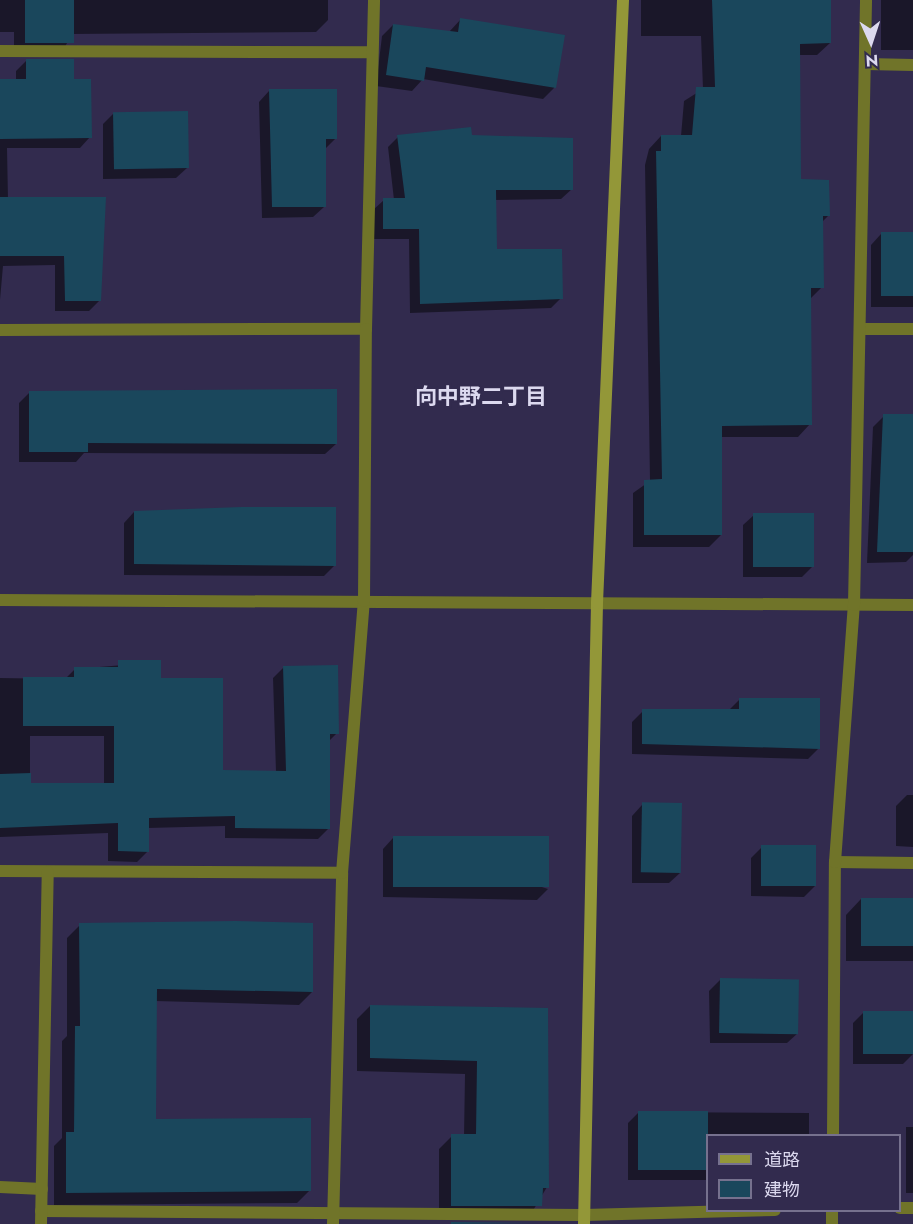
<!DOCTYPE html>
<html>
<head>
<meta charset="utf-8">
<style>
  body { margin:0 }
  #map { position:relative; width:913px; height:1224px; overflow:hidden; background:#322b4e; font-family:Jost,"Noto Sans JP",sans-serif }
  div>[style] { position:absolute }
  .shadow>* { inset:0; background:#0007; transform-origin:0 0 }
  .building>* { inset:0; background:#1a475c; transform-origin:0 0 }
  .street>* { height:12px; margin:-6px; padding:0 6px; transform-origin:6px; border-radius:6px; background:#707429 }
  .secondary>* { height:12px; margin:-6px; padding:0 6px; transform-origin:6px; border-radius:6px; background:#939738 }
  span { translate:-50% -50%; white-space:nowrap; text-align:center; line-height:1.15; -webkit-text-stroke:4.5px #322b4e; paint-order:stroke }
  .neighbourhood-label { font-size:22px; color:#dcd9ef; font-weight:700 }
  .legend { position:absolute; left:706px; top:1134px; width:195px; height:78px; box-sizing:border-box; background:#322b4e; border:2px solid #76718e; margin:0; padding:8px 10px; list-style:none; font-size:18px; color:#dcd9ef }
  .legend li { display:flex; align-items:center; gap:12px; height:30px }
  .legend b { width:30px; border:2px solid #76718e }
  .north { position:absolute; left:841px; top:12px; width:60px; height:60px; -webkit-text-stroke:4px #322b4e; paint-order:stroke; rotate:177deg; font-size:16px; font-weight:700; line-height:24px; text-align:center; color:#dcd9ef }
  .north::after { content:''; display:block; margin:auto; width:21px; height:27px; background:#dcd9ef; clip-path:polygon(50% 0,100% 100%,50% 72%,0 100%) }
</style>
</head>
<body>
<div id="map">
  <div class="shadow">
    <i style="clip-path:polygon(0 0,328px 0,328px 20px,316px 32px,72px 34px,61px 54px,14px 54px,14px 32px,0 32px)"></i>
    <i style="clip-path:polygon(641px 0,829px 0,830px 43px,817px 55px,799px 55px,799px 181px,828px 216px,822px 222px,822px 287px,809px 300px,810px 424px,798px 437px,721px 437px,721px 535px,709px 547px,633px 547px,633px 493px,650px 481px,645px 165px,649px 149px,661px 136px,681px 136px,684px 101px,703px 89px,701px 36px,641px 36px)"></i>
    <i style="left:881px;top:0;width:32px;height:50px"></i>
    <i style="clip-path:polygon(461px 19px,563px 36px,554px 88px,543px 99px,423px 79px,412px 91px,376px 86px,382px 36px,393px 25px,449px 32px)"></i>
    <i style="clip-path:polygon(26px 61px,73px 80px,90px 137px,80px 148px,7px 148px,8px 199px,104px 198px,100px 300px,89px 311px,55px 311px,55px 265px,3px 266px,0 300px,0 80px,16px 80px,16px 71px)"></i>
    <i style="clip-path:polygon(269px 91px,336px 138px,324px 150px,324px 207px,313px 217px,262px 218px,259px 102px)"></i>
    <i style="clip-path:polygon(114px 113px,187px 168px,176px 178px,103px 179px,103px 124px)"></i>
    <i style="clip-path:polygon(471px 136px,572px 189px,561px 199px,495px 200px,495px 250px,561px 298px,551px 308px,410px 313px,409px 239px,374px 239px,373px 210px,384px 200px,394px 200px,388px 147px,398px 137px)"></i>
    <i style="clip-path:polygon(881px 234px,913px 234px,913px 307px,871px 307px,871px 245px)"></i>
    <i style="clip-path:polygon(30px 392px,336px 444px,325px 454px,84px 453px,76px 462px,19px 462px,19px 403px)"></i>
    <i style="clip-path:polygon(884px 416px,913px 416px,913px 555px,906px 562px,867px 563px,873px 427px)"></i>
    <i style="clip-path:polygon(134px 512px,334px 566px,324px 576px,124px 575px,124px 523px)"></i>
    <i style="clip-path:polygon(754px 515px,813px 566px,802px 577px,743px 577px,743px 525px)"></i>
    <i style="clip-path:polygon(evenodd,160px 662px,160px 679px,221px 772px,276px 772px,273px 678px,284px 667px,337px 733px,328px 742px,329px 828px,318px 839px,225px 838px,225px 826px,148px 828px,148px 851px,137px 862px,108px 861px,108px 833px,0 837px,0 678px,65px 679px,75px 669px,160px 662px,30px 736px,104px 736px,104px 784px,30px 784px,30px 736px)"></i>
    <i style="clip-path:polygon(739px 700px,819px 748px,808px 759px,632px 754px,632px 722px,643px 711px,728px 711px)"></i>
    <i style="clip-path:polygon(907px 795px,913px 795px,913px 847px,896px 846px,896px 806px)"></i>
    <i style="clip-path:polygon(642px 805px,680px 873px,669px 883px,632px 883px,632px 816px)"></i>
    <i style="clip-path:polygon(393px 838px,548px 889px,537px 900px,383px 897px,383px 849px)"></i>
    <i style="clip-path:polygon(762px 847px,815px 886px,804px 897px,751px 896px,751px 858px)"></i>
    <i style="clip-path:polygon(861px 899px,913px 899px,913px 961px,846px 961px,846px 915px)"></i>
    <i style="clip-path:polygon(80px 925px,312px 992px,299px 1005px,155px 1001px,155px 1120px,310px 1190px,297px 1203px,54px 1205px,54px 1146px,62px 1138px,62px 1041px,67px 1036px,67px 938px)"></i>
    <i style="clip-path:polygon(720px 980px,798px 1033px,787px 1043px,710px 1043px,709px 991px)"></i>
    <i style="clip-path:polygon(370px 1006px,547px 1009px,547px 1187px,528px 1219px,439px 1218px,439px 1149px,452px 1136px,464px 1136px,465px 1074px,357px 1071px,357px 1019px)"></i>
    <i style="clip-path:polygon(864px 1012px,913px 1012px,913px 1054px,903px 1064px,853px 1064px,853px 1023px)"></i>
    <i style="clip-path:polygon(639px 1112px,809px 1113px,809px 1136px,708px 1136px,708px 1180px,628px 1180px,628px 1123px)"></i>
    <i style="left:913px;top:1127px;width:66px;height:7px;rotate:90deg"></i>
  </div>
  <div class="building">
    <i style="left:25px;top:0;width:49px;height:43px"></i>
    <i style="clip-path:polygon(712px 0,831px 0,831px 43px,800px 44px,801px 179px,829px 180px,830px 216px,823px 216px,824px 288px,811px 288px,812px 425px,722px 426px,722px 535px,644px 535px,644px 480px,662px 479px,656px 151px,661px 151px,661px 135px,692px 135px,696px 87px,715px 87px)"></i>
    <i style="clip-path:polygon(460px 18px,565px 35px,556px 88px,426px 67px,424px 81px,386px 75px,393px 24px,458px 32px)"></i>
    <i style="clip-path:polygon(26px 59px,74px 59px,74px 79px,91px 79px,92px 138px,0 139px,0 79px,26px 79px)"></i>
    <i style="clip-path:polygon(269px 89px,337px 89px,337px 139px,326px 139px,326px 207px,272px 207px)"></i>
    <i style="left:188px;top:111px;width:57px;height:75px;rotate:89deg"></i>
    <i style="clip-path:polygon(471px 127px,472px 135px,573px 138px,573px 190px,496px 190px,497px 249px,562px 249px,563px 299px,420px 304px,419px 229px,383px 229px,383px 198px,405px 198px,397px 135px)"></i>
    <i style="clip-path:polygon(0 197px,106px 197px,101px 301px,65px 301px,64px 256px,0 256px)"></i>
    <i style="left:913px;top:232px;width:64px;height:32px;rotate:90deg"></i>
    <i style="clip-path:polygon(337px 389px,337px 444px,88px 443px,88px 452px,29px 452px,29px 391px)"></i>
    <i style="clip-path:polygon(883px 414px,913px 414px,913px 552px,877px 552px)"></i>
    <i style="clip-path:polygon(241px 507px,336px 507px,336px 566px,134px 564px,134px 511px)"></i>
    <i style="left:753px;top:513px;width:61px;height:54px"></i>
    <i style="clip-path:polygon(118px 660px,161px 660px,161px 678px,223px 678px,223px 770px,286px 771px,283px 666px,338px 665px,339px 734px,330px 734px,330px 829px,235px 828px,235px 816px,149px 818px,149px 852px,118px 851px,118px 823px,0 828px,0 774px,31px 773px,31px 783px,114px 783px,114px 726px,23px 726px,23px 677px,74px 677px,74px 667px,118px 667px)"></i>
    <i style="clip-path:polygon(739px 698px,820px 698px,820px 749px,642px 744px,642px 709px,739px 709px)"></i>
    <i style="left:682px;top:803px;width:70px;height:40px;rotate:91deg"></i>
    <i style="left:393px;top:836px;width:156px;height:51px"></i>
    <i style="left:761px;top:845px;width:55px;height:41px"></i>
    <i style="left:861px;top:898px;width:52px;height:48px"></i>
    <i style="clip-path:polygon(236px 921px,313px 923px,313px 992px,157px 989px,156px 1119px,311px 1118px,311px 1191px,66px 1193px,66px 1132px,74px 1132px,75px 1026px,80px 1026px,79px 923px)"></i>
    <i style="left:720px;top:978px;width:79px;height:55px;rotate:1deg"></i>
    <i style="clip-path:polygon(370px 1005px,548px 1008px,549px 1188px,543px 1188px,542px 1206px,451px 1206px,451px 1134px,476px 1134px,477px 1061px,370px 1058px)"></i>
    <i style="left:863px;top:1011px;width:50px;height:43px"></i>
    <i style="left:638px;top:1111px;width:70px;height:59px"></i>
    <i style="clip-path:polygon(451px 1222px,542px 1223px,451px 1224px)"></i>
  </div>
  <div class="street">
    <i style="left:0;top:51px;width:371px;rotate:0.2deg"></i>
    <i style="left:866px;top:64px;width:47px;rotate:1.2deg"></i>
    <i style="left:860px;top:329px;width:53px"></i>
    <i style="left:0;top:330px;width:366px;rotate:-0.2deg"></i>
    <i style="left:366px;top:329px;width:329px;rotate:-88.6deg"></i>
    <i style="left:0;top:600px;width:913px;rotate:0.31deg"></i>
    <i style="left:835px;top:862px;width:78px;rotate:0.7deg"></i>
    <i style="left:0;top:871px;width:342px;rotate:0.3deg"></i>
    <i style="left:833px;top:1136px;width:274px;rotate:-89.6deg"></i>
    <i style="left:835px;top:862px;width:258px;rotate:-85.8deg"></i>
    <i style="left:854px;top:605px;width:605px;rotate:-88.86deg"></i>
    <i style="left:0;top:1187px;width:42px;rotate:2.7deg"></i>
    <i style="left:900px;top:1208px;width:13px"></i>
    <i style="left:41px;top:1211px;width:543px;rotate:0.42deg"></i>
    <i style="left:584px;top:1215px;width:191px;rotate:-1.5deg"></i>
    <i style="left:41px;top:1224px;width:352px;rotate:-88.9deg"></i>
    <i style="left:333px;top:1224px;width:351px;rotate:-88.5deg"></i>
    <i style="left:342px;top:873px;width:273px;rotate:-85.4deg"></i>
    <i style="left:364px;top:601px;width:272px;rotate:-89.6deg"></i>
    <i style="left:832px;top:1224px;width:14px;rotate:-90deg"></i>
  </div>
  <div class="secondary">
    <i style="left:584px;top:1224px;width:621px;rotate:-88.8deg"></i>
    <i style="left:597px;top:603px;width:604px;rotate:-87.53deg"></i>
  </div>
  <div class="neighbourhood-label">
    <span style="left:481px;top:397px">向中野二丁目</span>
  </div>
  <ul class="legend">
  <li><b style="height:8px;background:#939738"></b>道路</li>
  <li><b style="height:16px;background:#1a475c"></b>建物</li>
  </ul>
  <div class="north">N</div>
</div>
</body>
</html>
